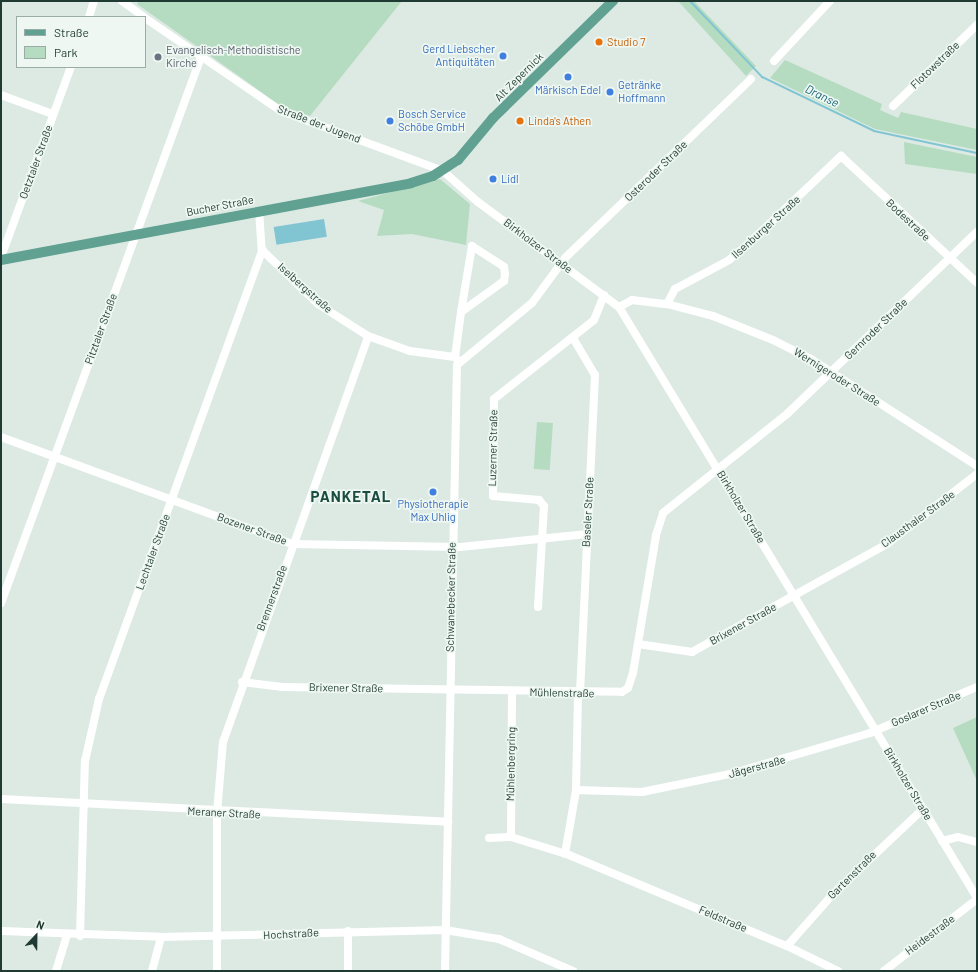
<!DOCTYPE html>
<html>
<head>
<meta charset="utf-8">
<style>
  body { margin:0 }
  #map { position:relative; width:978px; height:972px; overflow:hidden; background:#ddeae4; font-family:Barlow,sans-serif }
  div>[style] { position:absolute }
  .green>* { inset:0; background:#b5dcc0; transform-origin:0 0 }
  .water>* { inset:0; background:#82c5d2; transform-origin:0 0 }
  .stream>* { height:2px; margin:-1px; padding:0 1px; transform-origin:1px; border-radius:1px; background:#82c5d2 }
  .minor>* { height:8px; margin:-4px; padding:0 4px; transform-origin:4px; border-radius:4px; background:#fff }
  .major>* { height:10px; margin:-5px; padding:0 5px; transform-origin:5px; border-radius:5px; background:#60a191 }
  .dots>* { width:11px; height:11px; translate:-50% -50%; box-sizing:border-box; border:2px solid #eef7f2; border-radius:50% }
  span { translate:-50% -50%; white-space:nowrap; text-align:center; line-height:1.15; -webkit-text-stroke:3.5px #eef7f2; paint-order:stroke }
  .food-label { font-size:11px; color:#c56008 }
  .left { translate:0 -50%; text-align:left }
  .shop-label { font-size:11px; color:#366cbe }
  .right { translate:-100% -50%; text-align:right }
  .worship-label { font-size:11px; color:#5b616d }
  .street-label { font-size:11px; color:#1f3a32 }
  .water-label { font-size:12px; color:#186677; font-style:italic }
  .district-label { font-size:15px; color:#1a4c40; font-weight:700; letter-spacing:1px }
  .frame { position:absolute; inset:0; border:2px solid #1f3a32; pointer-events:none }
  .legend { position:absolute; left:16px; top:16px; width:130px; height:52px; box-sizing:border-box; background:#eef7f2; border:1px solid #9baba5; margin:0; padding:5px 7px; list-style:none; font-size:12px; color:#1f3a32 }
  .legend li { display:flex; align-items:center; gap:8px; height:20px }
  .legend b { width:20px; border:1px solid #9baba5 }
  .north { position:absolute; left:16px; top:916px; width:40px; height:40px; -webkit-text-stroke:3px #eef7f2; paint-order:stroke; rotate:22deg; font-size:11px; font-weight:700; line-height:16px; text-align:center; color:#1f3a32 }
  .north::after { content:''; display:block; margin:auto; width:14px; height:18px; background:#1f3a32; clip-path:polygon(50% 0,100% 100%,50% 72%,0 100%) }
</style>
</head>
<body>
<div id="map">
  <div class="green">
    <i style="clip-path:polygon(139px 1px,402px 1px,310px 116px,281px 106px,137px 4px)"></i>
    <i style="clip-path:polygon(678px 1px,694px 1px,756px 66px,746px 76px)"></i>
    <i style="clip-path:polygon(785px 60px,882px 104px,880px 110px,898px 118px,901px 112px,977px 129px,977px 150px,875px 129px,770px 78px)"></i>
    <i style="clip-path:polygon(904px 142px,977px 157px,977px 174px,905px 164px)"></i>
    <i style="clip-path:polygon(440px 179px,470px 204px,466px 245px,412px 234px,377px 236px,384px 210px,358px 201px)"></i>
    <i style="left:537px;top:422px;width:16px;height:47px;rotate:4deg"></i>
    <i style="clip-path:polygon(977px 717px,977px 781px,953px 728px)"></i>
  </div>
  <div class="water">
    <i style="left:324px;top:219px;width:18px;height:51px;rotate:81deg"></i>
  </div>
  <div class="stream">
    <i style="left:690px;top:1px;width:105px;rotate:46.5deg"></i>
    <i style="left:762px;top:77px;width:124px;rotate:25.7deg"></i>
    <i style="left:874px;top:131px;width:105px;rotate:12.1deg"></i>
  </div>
  <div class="minor">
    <i style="left:122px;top:1px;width:27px;rotate:36deg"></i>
    <i style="left:89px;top:17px;width:17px;rotate:-73deg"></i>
    <i style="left:145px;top:18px;width:165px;rotate:34.4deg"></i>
    <i style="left:281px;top:111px;width:173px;rotate:20.3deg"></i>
    <i style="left:443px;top:171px;width:47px;rotate:41.5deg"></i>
    <i style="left:478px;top:202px;width:176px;rotate:36.7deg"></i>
    <i style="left:619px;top:307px;width:691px;rotate:58.79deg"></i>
    <i style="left:774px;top:61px;width:82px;rotate:-47deg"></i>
    <i style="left:1px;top:95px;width:55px;rotate:20.1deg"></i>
    <i style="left:893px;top:106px;width:117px;rotate:-44deg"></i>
    <i style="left:259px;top:211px;width:39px;rotate:86deg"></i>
    <i style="left:262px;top:250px;width:78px;rotate:44deg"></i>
    <i style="left:318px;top:304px;width:59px;rotate:32.6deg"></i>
    <i style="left:368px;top:336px;width:45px;rotate:19.7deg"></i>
    <i style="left:410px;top:351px;width:45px;rotate:7.6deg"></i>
    <i style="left:1px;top:257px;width:202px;rotate:-69.8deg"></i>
    <i style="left:667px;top:304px;width:17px;rotate:-62deg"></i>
    <i style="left:675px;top:289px;width:61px;rotate:-28.2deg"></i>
    <i style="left:729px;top:260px;width:26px;rotate:-40deg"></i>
    <i style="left:749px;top:243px;width:127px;rotate:-43.4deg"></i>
    <i style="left:841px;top:156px;width:186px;rotate:43deg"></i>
    <i style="left:619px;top:307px;width:15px;rotate:-28deg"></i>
    <i style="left:632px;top:300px;width:35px;rotate:7deg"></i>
    <i style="left:667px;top:304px;width:48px;rotate:14.6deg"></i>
    <i style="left:713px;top:316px;width:65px;rotate:21.8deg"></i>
    <i style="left:773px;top:340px;width:42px;rotate:26.6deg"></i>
    <i style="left:811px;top:359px;width:197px;rotate:32.8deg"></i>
    <i style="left:573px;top:338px;width:43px;rotate:59.3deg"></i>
    <i style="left:595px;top:375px;width:318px;rotate:92.7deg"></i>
    <i style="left:458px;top:360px;width:4px;rotate:-135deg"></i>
    <i style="left:455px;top:357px;width:45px;rotate:-82.4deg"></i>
    <i style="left:461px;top:312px;width:67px;rotate:-80.5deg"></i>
    <i style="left:472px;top:246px;width:38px;rotate:33deg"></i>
    <i style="left:504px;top:267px;width:7px;rotate:82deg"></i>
    <i style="left:505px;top:274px;width:7px;rotate:98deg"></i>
    <i style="left:504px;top:281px;width:53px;rotate:144.2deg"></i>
    <i style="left:1px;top:437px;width:310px;rotate:20.2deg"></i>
    <i style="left:292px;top:544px;width:168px;rotate:1deg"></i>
    <i style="left:460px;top:547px;width:128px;rotate:-5.8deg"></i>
    <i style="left:1px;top:603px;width:581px;rotate:-69.88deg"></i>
    <i style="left:538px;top:607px;width:101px;rotate:-86.6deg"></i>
    <i style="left:544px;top:506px;width:8px;rotate:-130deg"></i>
    <i style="left:539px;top:500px;width:46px;rotate:-175deg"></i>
    <i style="left:493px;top:496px;width:97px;rotate:-89.4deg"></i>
    <i style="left:494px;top:399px;width:127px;rotate:-38.3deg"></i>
    <i style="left:594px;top:320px;width:27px;rotate:-68deg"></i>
    <i style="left:638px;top:644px;width:55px;rotate:8.4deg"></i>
    <i style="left:692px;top:652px;width:223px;rotate:-29deg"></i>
    <i style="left:887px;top:544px;width:114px;rotate:-37.9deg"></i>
    <i style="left:242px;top:682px;width:39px;rotate:7deg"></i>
    <i style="left:281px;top:687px;width:341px;rotate:0.8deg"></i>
    <i style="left:622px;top:692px;width:7px;rotate:-34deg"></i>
    <i style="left:628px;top:688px;width:16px;rotate:-72deg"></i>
    <i style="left:633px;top:673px;width:140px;rotate:-80.5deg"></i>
    <i style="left:656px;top:535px;width:23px;rotate:-72deg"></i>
    <i style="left:663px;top:513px;width:159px;rotate:-38.6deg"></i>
    <i style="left:787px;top:414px;width:263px;rotate:-43.8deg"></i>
    <i style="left:576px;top:790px;width:66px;rotate:1.7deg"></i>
    <i style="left:642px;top:792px;width:90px;rotate:-11.6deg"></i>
    <i style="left:730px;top:774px;width:146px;rotate:-16.3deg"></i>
    <i style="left:870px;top:733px;width:116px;rotate:-23.3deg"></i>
    <i style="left:1px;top:799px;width:448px;rotate:2.9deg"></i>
    <i style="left:511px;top:837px;width:145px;rotate:-89.6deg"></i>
    <i style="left:489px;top:838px;width:22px;rotate:-3deg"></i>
    <i style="left:511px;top:837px;width:61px;rotate:17.2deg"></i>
    <i style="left:569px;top:855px;width:236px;rotate:22.7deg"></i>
    <i style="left:787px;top:946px;width:57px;rotate:26.1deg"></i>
    <i style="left:942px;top:841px;width:16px;rotate:-14deg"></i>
    <i style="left:958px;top:837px;width:20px;rotate:15deg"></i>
    <i style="left:565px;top:854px;width:65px;rotate:-80.2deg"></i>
    <i style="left:576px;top:790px;width:97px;rotate:-88.8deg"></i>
    <i style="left:1px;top:931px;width:160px;rotate:2.1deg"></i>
    <i style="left:161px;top:937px;width:284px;rotate:-1.4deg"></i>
    <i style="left:445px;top:930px;width:55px;rotate:9.5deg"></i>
    <i style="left:499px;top:939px;width:81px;rotate:23.4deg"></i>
    <i style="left:348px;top:931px;width:40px;rotate:90deg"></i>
    <i style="left:80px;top:936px;width:175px;rotate:-88.4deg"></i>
    <i style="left:85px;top:761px;width:64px;rotate:-77.3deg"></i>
    <i style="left:99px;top:699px;width:478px;rotate:-70deg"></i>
    <i style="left:787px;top:946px;width:69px;rotate:-48.5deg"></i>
    <i style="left:833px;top:894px;width:124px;rotate:-43.4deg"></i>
    <i style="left:56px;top:971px;width:37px;rotate:-73deg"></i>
    <i style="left:152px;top:971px;width:35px;rotate:-75deg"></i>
    <i style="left:217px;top:971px;width:158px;rotate:-90deg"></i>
    <i style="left:217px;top:813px;width:71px;rotate:-85.2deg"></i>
    <i style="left:223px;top:742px;width:431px;rotate:-70.3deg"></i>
    <i style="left:445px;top:971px;width:606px;rotate:-88.87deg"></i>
    <i style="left:457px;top:365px;width:97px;rotate:-39.6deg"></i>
    <i style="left:532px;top:303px;width:56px;rotate:-53.7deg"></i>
    <i style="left:565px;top:258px;width:258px;rotate:-43.9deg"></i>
    <i style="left:884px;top:971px;width:118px;rotate:-37.7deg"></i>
  </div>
  <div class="major">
    <i style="left:1px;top:260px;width:417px;rotate:-10.6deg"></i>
    <i style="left:411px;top:183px;width:23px;rotate:-18deg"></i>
    <i style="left:433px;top:176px;width:30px;rotate:-33deg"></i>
    <i style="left:458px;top:160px;width:55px;rotate:-50.2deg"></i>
    <i style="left:493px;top:118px;width:168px;rotate:-44.3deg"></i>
  </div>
  <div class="dots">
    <i style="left:599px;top:42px;background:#e8710a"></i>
    <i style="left:503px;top:56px;background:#3f7fe0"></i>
    <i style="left:158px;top:57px;background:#6b7280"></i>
    <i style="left:568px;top:77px;background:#3f7fe0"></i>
    <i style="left:610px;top:92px;background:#3f7fe0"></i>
    <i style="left:390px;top:121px;background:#3f7fe0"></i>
    <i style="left:520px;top:121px;background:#e8710a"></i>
    <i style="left:493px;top:179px;background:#3f7fe0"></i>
    <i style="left:433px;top:492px;background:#3f7fe0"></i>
  </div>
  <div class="food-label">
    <span class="left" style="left:607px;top:42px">Studio 7</span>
    <span class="left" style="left:528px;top:121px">Linda's Athen</span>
  </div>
  <div class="shop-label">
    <span class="right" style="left:495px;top:56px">Gerd Liebscher<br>Antiquitäten</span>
    <span class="left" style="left:618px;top:92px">Getränke<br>Hoffmann</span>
    <span style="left:568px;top:90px">Märkisch Edel</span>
    <span class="left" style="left:398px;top:121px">Bosch Service<br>Schöbe GmbH</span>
    <span class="left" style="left:501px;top:179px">Lidl</span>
    <span style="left:433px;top:511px">Physiotherapie<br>Max Uhlig</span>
  </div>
  <div class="worship-label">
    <span class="left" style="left:166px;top:57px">Evangelisch-Methodistische<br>Kirche</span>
  </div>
  <div class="street-label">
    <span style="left:935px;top:65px;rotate:-44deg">Flotowstraße</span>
    <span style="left:519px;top:77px;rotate:-45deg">Alt Zepernick</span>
    <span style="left:319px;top:124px;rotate:21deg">Straße der Jugend</span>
    <span style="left:36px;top:162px;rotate:-70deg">Oetztaler Straße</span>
    <span style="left:656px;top:171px;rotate:-44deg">Osteroder Straße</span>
    <span style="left:220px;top:206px;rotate:-11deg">Bucher Straße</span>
    <span style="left:908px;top:220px;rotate:43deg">Bodestraße</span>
    <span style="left:766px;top:227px;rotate:-42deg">Ilsenburger Straße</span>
    <span style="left:538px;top:246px;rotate:37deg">Birkholzer Straße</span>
    <span style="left:305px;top:288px;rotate:42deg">Iselbergstraße</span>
    <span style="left:101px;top:329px;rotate:-70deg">Pitztaler Straße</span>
    <span style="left:876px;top:329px;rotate:-44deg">Gernroder Straße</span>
    <span style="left:837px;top:377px;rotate:32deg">Wernigeroder Straße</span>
    <span style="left:493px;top:448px;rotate:-89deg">Luzerner Straße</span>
    <span style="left:741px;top:507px;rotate:59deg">Birkholzer Straße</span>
    <span style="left:588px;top:512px;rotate:-87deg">Baseler Straße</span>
    <span style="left:918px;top:519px;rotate:-36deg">Clausthaler Straße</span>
    <span style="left:252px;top:529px;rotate:20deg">Bozener Straße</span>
    <span style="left:153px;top:552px;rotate:-70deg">Lechtaler Straße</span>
    <span style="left:451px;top:597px;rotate:-89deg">Schwanebecker Straße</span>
    <span style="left:272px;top:598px;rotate:-70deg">Brennerstraße</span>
    <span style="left:743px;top:624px;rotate:-29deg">Brixener Straße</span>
    <span style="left:346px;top:688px;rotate:1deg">Brixener Straße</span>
    <span style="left:562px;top:693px;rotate:1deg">Mühlenstraße</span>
    <span style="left:926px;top:709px;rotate:-23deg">Goslarer Straße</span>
    <span style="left:511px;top:764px;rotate:-89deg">Mühlenbergring</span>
    <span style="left:757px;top:767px;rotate:-15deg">Jägerstraße</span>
    <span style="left:908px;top:784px;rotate:59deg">Birkholzer Straße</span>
    <span style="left:224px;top:813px;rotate:3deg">Meraner Straße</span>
    <span style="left:852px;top:875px;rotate:-45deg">Gartenstraße</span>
    <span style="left:723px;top:919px;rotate:23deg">Feldstraße</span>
    <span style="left:291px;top:934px;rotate:-3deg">Hochstraße</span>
    <span style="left:930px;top:935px;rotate:-37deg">Heidestraße</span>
  </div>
  <div class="water-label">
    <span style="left:822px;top:96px;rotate:26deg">Dranse</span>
  </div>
  <div class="district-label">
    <span style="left:351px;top:497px">PANKETAL</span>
  </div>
  <div class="frame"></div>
  <ul class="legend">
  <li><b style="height:5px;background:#60a191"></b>Straße</li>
  <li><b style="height:11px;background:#b5dcc0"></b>Park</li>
  </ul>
  <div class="north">N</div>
</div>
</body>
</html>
